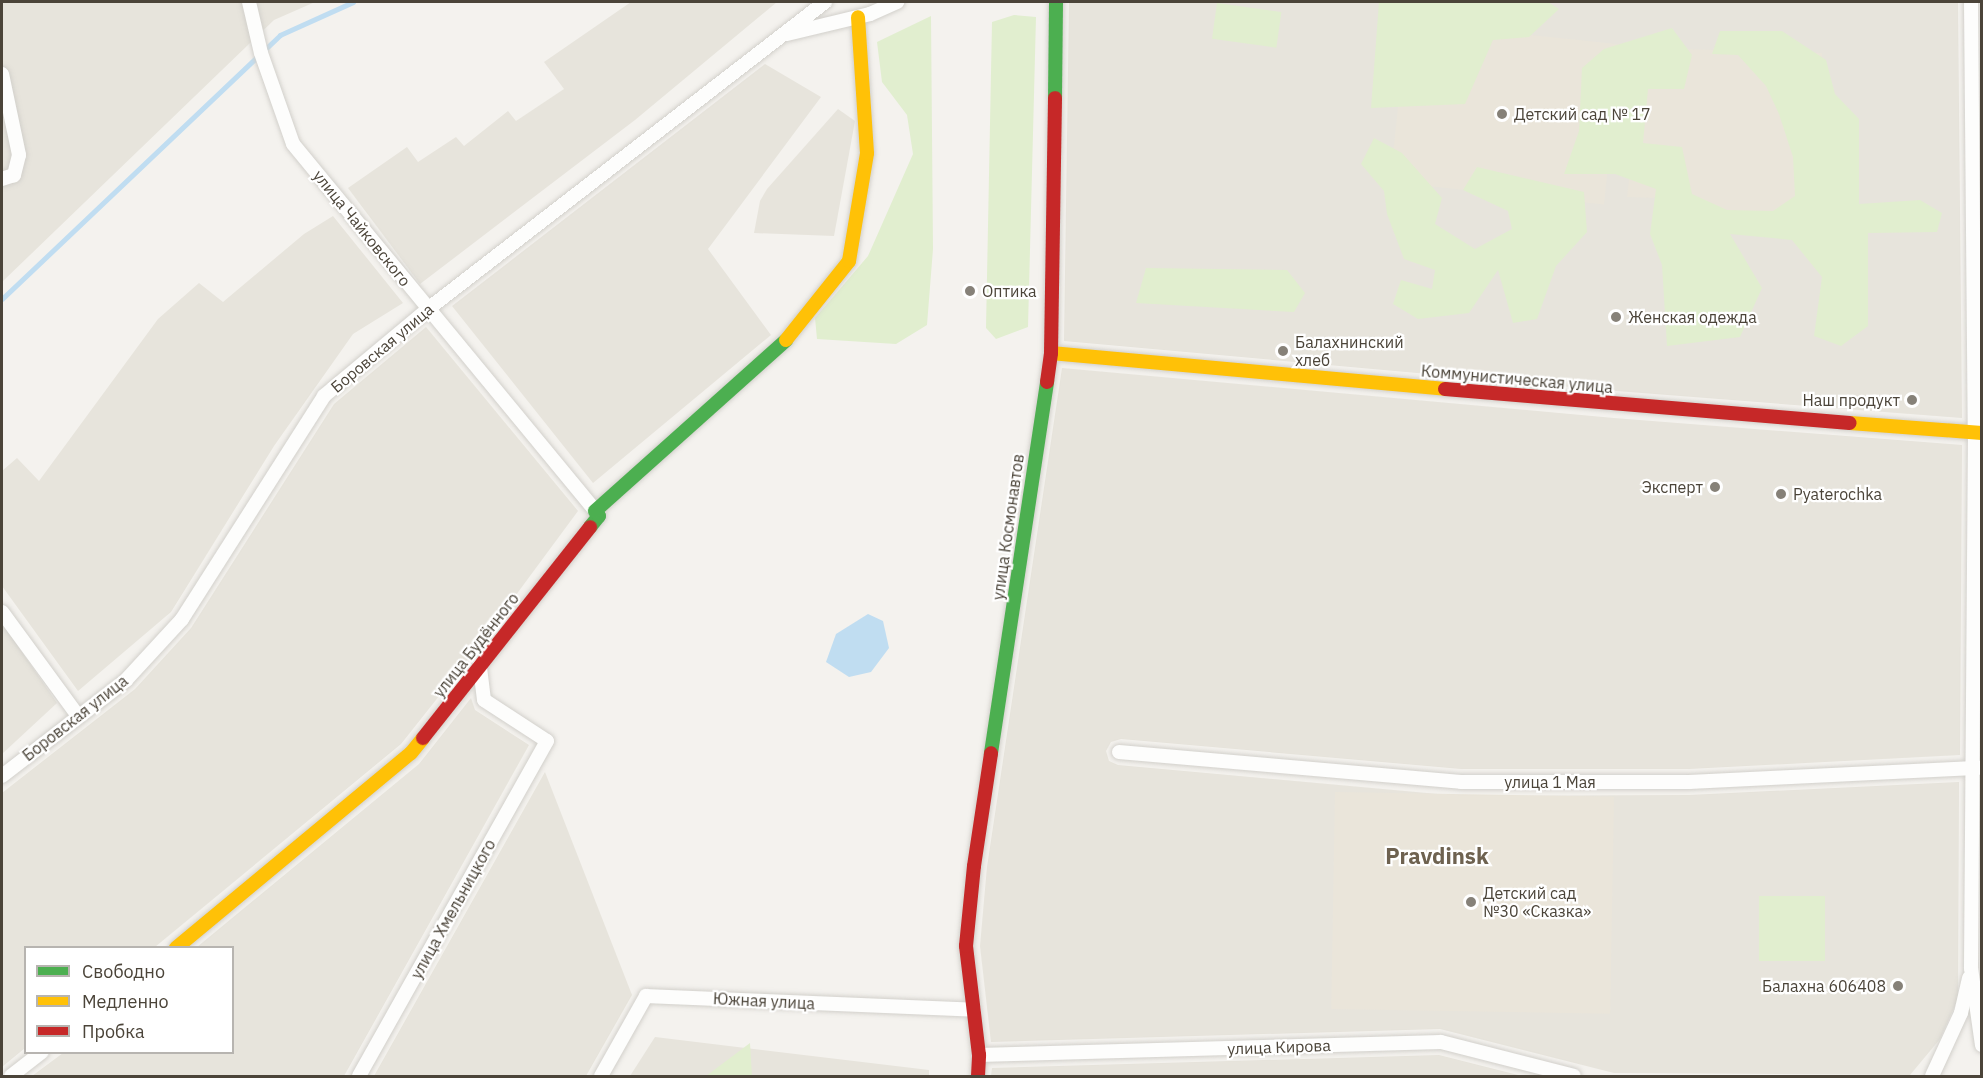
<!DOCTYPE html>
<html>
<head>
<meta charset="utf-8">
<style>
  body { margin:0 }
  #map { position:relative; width:1983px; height:1078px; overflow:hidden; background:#f4f2ee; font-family:"IBM Plex Sans",sans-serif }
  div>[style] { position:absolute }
  .residential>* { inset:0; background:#e7e4dc }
  .education>* { inset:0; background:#eae5da; transform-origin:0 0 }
  .green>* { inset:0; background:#e1eecf; transform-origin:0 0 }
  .water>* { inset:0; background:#c0ddf1 }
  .stream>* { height:4.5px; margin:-2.25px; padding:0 2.25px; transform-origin:2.25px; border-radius:2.25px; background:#c0ddf1 }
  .roads { filter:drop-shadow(0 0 2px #d2d0cb) drop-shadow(0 0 2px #d2d0cb) }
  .street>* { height:14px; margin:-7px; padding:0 7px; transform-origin:7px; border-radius:7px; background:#fdfdfc }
  .fast>* { height:14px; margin:-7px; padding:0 7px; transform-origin:7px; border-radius:7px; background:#4caf50 }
  .slow>* { height:14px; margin:-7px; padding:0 7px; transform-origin:7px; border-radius:7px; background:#ffc107 }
  .jam>* { height:14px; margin:-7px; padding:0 7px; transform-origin:7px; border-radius:7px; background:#c62828 }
  .dots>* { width:16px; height:16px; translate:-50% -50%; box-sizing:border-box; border:3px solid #fff; border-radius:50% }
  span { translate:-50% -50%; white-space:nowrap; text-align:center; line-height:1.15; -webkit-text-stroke:4.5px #fff; paint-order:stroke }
  .poi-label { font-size:16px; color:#4b4439 }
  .left { translate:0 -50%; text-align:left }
  .right { translate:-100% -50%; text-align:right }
  .street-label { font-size:16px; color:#4b4439 }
  .district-label { font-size:22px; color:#6e6250; font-weight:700 }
  .frame { position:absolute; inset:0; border:3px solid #4b4439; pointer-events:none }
  .legend { position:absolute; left:24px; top:946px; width:210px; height:108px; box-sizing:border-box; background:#fff; border:2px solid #b7b4b0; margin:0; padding:8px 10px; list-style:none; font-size:18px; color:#4b4439 }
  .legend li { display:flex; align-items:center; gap:12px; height:30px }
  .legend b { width:30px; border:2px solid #b7b4b0 }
</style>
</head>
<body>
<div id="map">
  <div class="residential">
    <i style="clip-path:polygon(2px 2px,315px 2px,274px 20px,2px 282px)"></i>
    <i style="clip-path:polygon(631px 2px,777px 2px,635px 120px,420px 284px,348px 188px,407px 147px,418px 162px,456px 137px,464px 146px,508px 111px,516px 121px,564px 89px,544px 62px)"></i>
    <i style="clip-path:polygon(1069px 2px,1958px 2px,1962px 418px,1616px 391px,1064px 341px)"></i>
    <i style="clip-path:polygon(765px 64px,821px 97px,708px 249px,771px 335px,593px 483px,452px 306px)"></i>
    <i style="clip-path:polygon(838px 109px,855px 121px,834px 236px,754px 233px,760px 201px,767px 189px)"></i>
    <i style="clip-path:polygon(333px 216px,403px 303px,353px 334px,274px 446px,171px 612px,78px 691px,2px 586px,2px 471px,17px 458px,39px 481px,158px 319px,199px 283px,223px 302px,304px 234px)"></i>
    <i style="clip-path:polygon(426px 327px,578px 511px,470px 657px,401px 744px,155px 947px,26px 948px,25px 1048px,2px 1067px,2px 793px,135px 689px,191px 628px,334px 404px)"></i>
    <i style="clip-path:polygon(1062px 368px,1614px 418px,1962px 445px,1960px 755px,1689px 769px,1461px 769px,1121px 739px,1111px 742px,1106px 751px,1109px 761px,1118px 765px,1460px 796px,1689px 795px,1959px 782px,1958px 999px,1940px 1039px,1910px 1075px,1614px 1073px,1440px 1029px,991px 1042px,980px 946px,987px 867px)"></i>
    <i style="clip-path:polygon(2px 623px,57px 703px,2px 754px)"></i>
    <i style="clip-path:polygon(471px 698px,475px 710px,529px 745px,344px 1076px,32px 1076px,63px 1053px,232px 1052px,232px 948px,197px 947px,419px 764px)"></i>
    <i style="clip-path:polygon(545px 772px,632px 995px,586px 1076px,374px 1076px)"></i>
    <i style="clip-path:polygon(655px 1037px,929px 1070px,929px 1076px,630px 1076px)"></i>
    <i style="clip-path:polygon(1439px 1055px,1522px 1076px,991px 1076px,992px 1068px)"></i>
  </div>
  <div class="education">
    <i style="left:1407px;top:22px;width:215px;height:161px;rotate:6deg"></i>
    <i style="clip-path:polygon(1644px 48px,1822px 53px,1822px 218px,1661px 212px,1659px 198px,1627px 197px)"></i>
    <i style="left:1335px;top:792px;width:279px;height:217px;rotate:1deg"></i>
  </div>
  <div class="green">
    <i style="clip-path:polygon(1379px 2px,1548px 2px,1559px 9px,1529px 37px,1493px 40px,1465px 104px,1371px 108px)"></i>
    <i style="left:1217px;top:3px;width:65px;height:36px;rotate:8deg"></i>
    <i style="clip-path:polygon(1014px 15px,1036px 17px,1028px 327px,996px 339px,986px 328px,992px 22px)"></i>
    <i style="clip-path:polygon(931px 16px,933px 249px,927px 325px,896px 344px,817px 339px,815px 318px,868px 256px,913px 154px,907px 115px,882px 82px,877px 42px)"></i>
    <i style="clip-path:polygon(1672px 28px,1692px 55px,1684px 89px,1648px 89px,1643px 143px,1682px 147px,1692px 194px,1727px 210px,1773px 211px,1795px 196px,1793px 157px,1779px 114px,1766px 86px,1738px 55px,1712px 54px,1720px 31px,1782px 31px,1826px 60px,1835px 94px,1859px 119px,1859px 204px,1920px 200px,1942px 213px,1937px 232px,1868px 233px,1868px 326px,1841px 346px,1814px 336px,1822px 277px,1792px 240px,1730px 234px,1762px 288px,1740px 337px,1667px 346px,1662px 265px,1650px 234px,1656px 189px,1615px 174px,1564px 174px,1579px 131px,1582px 68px,1604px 49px)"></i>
    <i style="clip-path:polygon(1374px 138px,1402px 153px,1442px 198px,1435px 224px,1475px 249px,1512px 229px,1508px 211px,1463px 190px,1477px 167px,1584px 192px,1587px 232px,1556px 266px,1537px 319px,1513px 323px,1498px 270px,1469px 313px,1418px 319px,1393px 304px,1401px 280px,1432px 289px,1435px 270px,1404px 259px,1387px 214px,1384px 191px,1361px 164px)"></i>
    <i style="clip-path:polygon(1146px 268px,1287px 270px,1305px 293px,1294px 312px,1136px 303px)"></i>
    <i style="left:1825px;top:896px;width:65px;height:66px;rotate:90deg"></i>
    <i style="clip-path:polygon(750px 1043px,752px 1076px,706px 1076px)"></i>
  </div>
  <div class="water">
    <i style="clip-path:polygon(868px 614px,883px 621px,889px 648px,871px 672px,849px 677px,826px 662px,836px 634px)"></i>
  </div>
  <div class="stream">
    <i style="left:2px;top:299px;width:383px;rotate:-43.5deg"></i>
    <i style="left:280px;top:35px;width:80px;rotate:-24.3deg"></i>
  </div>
  <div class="roads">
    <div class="street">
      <i style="left:249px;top:2px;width:52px;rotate:76.8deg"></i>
      <i style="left:261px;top:53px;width:96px;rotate:70.6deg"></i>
      <i style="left:293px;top:144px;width:475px;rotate:50.5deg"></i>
      <i style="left:1971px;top:2px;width:430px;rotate:89.5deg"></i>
      <i style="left:1975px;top:432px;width:536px;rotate:90.43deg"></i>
      <i style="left:1971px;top:968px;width:78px;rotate:81.9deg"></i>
      <i style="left:787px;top:34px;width:85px;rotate:-13.5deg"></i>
      <i style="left:870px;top:14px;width:30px;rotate:-24deg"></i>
      <i style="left:2px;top:74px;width:83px;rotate:78.1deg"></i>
      <i style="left:19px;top:155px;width:21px;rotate:104deg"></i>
      <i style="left:14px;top:175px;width:13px;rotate:162deg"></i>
      <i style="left:2px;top:612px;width:129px;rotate:53.8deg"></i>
      <i style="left:1119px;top:752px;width:343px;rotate:5deg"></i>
      <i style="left:1461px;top:782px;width:228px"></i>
      <i style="left:1689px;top:782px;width:291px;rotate:-2.8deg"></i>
      <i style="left:2px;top:776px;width:157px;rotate:-37.7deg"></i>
      <i style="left:126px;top:680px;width:83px;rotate:-47.4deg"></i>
      <i style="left:182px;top:619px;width:264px;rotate:-57.5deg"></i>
      <i style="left:324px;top:396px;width:136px;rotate:-39.9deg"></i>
      <i style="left:428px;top:309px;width:502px;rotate:-37.71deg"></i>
      <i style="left:979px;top:1055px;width:462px;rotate:-1.6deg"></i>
      <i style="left:1441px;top:1042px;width:137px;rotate:14.3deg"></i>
      <i style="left:11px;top:1076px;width:39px;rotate:-38deg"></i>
      <i style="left:359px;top:1076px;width:384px;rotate:-60.7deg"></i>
      <i style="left:547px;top:741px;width:75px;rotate:-146.9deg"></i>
      <i style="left:484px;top:700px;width:35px;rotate:-97deg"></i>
      <i style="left:601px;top:1076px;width:92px;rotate:-60.6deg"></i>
      <i style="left:646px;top:996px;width:328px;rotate:2.4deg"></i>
      <i style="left:1932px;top:1076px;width:69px;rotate:-65.3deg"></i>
      <i style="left:1961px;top:1013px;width:36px;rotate:-77deg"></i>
    </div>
    <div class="fast">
      <i style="left:1055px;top:98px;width:96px;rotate:-89.4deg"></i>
      <i style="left:590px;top:527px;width:14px;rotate:-51deg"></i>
      <i style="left:599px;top:516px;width:6px;rotate:-129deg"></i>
      <i style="left:595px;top:511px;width:256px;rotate:-41.8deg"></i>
      <i style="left:991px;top:753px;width:375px;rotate:-81.4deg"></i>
    </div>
    <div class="slow">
      <i style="left:786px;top:340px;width:101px;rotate:-51.4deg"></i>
      <i style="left:849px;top:261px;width:109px;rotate:-80.5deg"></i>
      <i style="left:867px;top:153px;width:136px;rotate:-93.8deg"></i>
      <i style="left:1051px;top:353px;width:396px;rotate:5.2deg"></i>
      <i style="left:1850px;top:423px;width:132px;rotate:4.3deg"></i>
      <i style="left:176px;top:948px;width:305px;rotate:-39.7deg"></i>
      <i style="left:411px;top:753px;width:19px;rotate:-51deg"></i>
    </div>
    <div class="jam">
      <i style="left:1047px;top:382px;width:29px;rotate:-82deg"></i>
      <i style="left:1051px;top:353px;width:255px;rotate:-89.1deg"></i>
      <i style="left:1445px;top:389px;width:406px;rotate:4.8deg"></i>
      <i style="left:423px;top:738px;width:269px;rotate:-51.6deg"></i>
      <i style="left:978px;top:1076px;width:21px;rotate:-87deg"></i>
      <i style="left:979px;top:1055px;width:110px;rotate:-96.8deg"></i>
      <i style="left:966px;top:946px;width:80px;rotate:-84.3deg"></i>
      <i style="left:974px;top:866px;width:114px;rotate:-81.4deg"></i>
    </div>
  </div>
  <div class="dots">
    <i style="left:1502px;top:114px;background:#868178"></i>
    <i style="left:970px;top:291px;background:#868178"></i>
    <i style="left:1616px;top:317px;background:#868178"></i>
    <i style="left:1283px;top:351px;background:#868178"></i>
    <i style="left:1912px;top:400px;background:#868178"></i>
    <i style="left:1715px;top:487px;background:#868178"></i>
    <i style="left:1781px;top:494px;background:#868178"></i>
    <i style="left:1471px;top:902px;background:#868178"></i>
    <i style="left:1898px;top:986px;background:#868178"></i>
  </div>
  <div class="poi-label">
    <span class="left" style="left:1514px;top:114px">Детский сад № 17</span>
    <span class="left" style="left:982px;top:291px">Оптика</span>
    <span class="left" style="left:1628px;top:317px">Женская одежда</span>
    <span class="left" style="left:1295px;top:351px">Балахнинский<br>хлеб</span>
    <span class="right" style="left:1900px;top:400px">Наш продукт</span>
    <span class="right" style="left:1703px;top:487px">Эксперт</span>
    <span class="left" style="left:1793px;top:494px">Pyaterochka</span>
    <span class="left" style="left:1483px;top:902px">Детский сад<br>№30 «Сказка»</span>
    <span class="right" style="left:1886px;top:986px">Балахна 606408</span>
  </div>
  <div class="street-label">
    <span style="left:362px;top:228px;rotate:51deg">улица Чайковского</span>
    <span style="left:382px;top:348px;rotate:-40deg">Боровская улица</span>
    <span style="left:1517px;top:379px;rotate:5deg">Коммунистическая улица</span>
    <span style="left:1008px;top:527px;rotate:-82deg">улица Космонавтов</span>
    <span style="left:476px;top:645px;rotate:-52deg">улица Будённого</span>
    <span style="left:75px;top:718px;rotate:-38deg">Боровская улица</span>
    <span style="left:1550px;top:782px">улица 1 Мая</span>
    <span style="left:453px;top:909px;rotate:-61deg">улица Хмельницкого</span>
    <span style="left:764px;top:1001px;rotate:3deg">Южная улица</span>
    <span style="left:1279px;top:1047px;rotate:-2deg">улица Кирова</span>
  </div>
  <div class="district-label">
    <span style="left:1437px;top:856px">Pravdinsk</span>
  </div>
  <div class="frame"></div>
  <ul class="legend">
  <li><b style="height:8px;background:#4caf50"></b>Свободно</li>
  <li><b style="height:8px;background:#ffc107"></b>Медленно</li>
  <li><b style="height:8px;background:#c62828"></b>Пробка</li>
  </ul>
</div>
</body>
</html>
